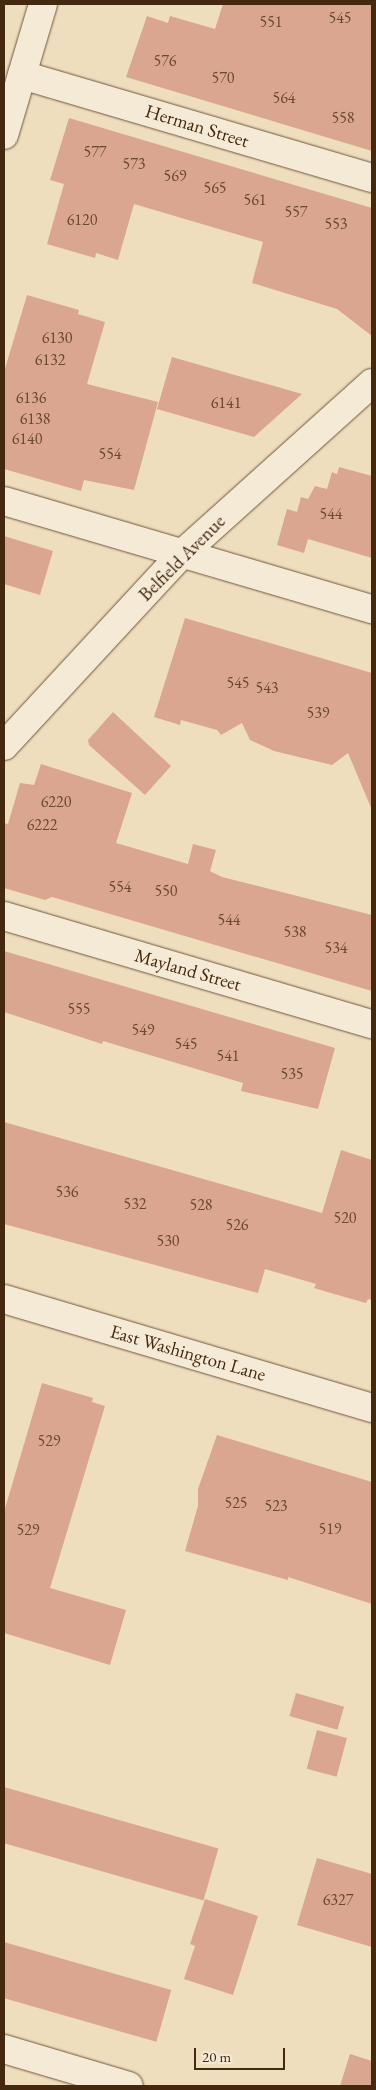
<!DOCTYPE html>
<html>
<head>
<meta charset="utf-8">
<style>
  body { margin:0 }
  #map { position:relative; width:376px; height:2090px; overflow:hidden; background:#efdebe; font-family:"EB Garamond",serif }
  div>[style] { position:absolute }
  .building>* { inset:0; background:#daa68f; transform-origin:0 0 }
  .roads { filter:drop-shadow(0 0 1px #6f563b) drop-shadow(0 0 1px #6f563b) }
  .street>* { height:28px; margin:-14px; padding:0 14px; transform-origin:14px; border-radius:14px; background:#f5ead5 }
  .secondary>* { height:28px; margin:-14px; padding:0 14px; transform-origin:14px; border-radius:14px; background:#f5ead5 }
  span { translate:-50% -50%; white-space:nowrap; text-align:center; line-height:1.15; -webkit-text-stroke:5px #f5ead5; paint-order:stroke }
  .number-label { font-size:16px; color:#6a482f }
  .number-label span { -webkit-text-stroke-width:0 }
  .street-label { font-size:19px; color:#44280f }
  .frame { position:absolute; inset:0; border:5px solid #44280f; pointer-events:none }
  .scale { position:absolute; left:194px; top:2048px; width:91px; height:22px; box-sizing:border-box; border:2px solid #44280f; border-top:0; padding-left:6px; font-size:15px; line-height:18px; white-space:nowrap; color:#44280f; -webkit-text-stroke:4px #f5ead5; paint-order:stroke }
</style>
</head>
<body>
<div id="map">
  <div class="building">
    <i style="clip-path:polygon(223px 4px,372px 4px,372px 151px,126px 77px,147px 16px,168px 23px,170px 16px,215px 29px)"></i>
    <i style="clip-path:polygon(69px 118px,372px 208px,372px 336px,337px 309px,252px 283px,263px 242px,134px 204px,118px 260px,96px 253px,95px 258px,47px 244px,64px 184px,50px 180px)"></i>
    <i style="clip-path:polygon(27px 295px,79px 310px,78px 314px,105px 322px,87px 384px,158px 402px,134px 490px,84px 480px,81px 491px,4px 469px,4px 372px)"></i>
    <i style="clip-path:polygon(172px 357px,302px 394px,254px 437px,157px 409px)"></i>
    <i style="clip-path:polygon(339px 467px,372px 476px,372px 558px,308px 539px,304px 553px,277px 545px,287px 509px,297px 512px,301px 497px,308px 499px,315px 486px,327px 489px,332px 472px,337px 474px)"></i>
    <i style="clip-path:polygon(4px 536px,53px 551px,40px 595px,4px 584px)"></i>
    <i style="clip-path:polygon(185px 618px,372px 673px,372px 810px,348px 753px,332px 765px,274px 751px,250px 740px,242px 723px,221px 735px,217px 730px,181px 720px,180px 725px,154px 717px)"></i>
    <i style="clip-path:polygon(113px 712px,171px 766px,145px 795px,89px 745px,88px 740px)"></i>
    <i style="clip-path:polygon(41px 764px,132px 793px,116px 843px,188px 864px,193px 844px,216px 850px,210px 871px,222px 877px,372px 915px,372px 991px,66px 901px,52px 897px,45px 900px,4px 888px,4px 823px,8px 824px,20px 783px,34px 785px)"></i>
    <i style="clip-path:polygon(4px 951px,335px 1048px,318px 1109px,241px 1091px,243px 1083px,103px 1041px,102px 1044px,4px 1012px)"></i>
    <i style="clip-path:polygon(4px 1122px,322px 1213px,341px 1150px,372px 1160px,372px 1300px,368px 1299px,366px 1303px,334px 1294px,314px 1288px,316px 1284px,265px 1269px,258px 1293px,4px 1224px)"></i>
    <i style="clip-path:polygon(42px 1383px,93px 1398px,92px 1402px,105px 1406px,50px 1588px,126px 1610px,110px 1665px,4px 1633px,4px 1512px)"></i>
    <i style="clip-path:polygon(217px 1435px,372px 1482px,372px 1604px,288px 1577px,288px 1580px,185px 1551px,198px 1506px,198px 1489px)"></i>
    <i style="left:296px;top:1693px;width:50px;height:24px;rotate:16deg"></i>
    <i style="left:317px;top:1730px;width:31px;height:40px;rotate:15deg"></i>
    <i style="left:4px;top:1787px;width:223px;height:54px;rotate:16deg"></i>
    <i style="clip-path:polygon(317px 1858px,372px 1874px,372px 1947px,297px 1925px)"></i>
    <i style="clip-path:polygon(205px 1899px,258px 1916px,233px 1995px,184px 1979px,195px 1946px,190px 1944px)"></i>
    <i style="left:4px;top:1942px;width:174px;height:54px;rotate:16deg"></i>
    <i style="clip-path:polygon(350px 2054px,372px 2061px,372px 2086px,340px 2086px)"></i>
  </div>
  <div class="roads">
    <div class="street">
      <i style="left:22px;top:75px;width:365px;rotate:16.4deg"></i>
      <i style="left:4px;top:501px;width:384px;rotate:16.4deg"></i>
      <i style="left:4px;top:746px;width:263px;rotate:-47.2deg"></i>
      <i style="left:183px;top:553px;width:254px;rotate:-42deg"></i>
      <i style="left:4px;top:916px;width:384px;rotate:16.4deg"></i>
      <i style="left:4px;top:2049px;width:130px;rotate:16.5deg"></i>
    </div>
    <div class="secondary">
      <i style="left:4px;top:135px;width:137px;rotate:-73.4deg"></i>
      <i style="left:4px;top:1299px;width:384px;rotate:16.5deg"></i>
    </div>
  </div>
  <div class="number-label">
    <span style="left:340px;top:18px">545</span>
    <span style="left:271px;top:22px">551</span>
    <span style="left:165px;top:61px">576</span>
    <span style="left:223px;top:78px">570</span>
    <span style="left:284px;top:98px">564</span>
    <span style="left:343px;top:118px">558</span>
    <span style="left:95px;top:152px">577</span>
    <span style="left:134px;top:164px">573</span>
    <span style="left:175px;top:176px">569</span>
    <span style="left:215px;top:188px">565</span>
    <span style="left:255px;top:200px">561</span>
    <span style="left:296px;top:212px">557</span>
    <span style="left:82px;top:220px">6120</span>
    <span style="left:336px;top:224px">553</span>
    <span style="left:57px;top:338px">6130</span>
    <span style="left:50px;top:360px">6132</span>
    <span style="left:31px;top:398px">6136</span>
    <span style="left:226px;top:403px">6141</span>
    <span style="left:35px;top:419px">6138</span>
    <span style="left:27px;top:439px">6140</span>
    <span style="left:110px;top:454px">554</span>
    <span style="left:331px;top:514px">544</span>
    <span style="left:238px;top:683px">545</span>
    <span style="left:267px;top:688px">543</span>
    <span style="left:318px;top:713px">539</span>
    <span style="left:56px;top:802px">6220</span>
    <span style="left:42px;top:825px">6222</span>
    <span style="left:120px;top:887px">554</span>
    <span style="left:166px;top:891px">550</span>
    <span style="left:229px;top:920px">544</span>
    <span style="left:295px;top:932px">538</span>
    <span style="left:336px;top:948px">534</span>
    <span style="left:79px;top:1009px">555</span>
    <span style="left:143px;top:1030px">549</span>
    <span style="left:186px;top:1044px">545</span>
    <span style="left:228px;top:1056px">541</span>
    <span style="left:292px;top:1074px">535</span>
    <span style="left:67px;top:1192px">536</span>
    <span style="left:135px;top:1204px">532</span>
    <span style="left:201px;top:1205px">528</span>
    <span style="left:345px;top:1218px">520</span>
    <span style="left:237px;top:1225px">526</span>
    <span style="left:168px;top:1241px">530</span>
    <span style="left:49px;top:1441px">529</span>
    <span style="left:236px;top:1503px">525</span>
    <span style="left:276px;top:1506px">523</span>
    <span style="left:330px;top:1529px">519</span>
    <span style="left:28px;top:1530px">529</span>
    <span style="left:338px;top:1900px">6327</span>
  </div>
  <div class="street-label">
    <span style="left:197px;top:126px;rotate:17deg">Herman Street</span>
    <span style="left:182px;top:558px;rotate:-45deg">Belfield Avenue</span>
    <span style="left:188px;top:970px;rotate:16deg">Mayland Street</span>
    <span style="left:188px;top:1353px;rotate:16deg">East Washington Lane</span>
  </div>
  <div class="frame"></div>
  <div class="scale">20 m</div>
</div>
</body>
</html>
